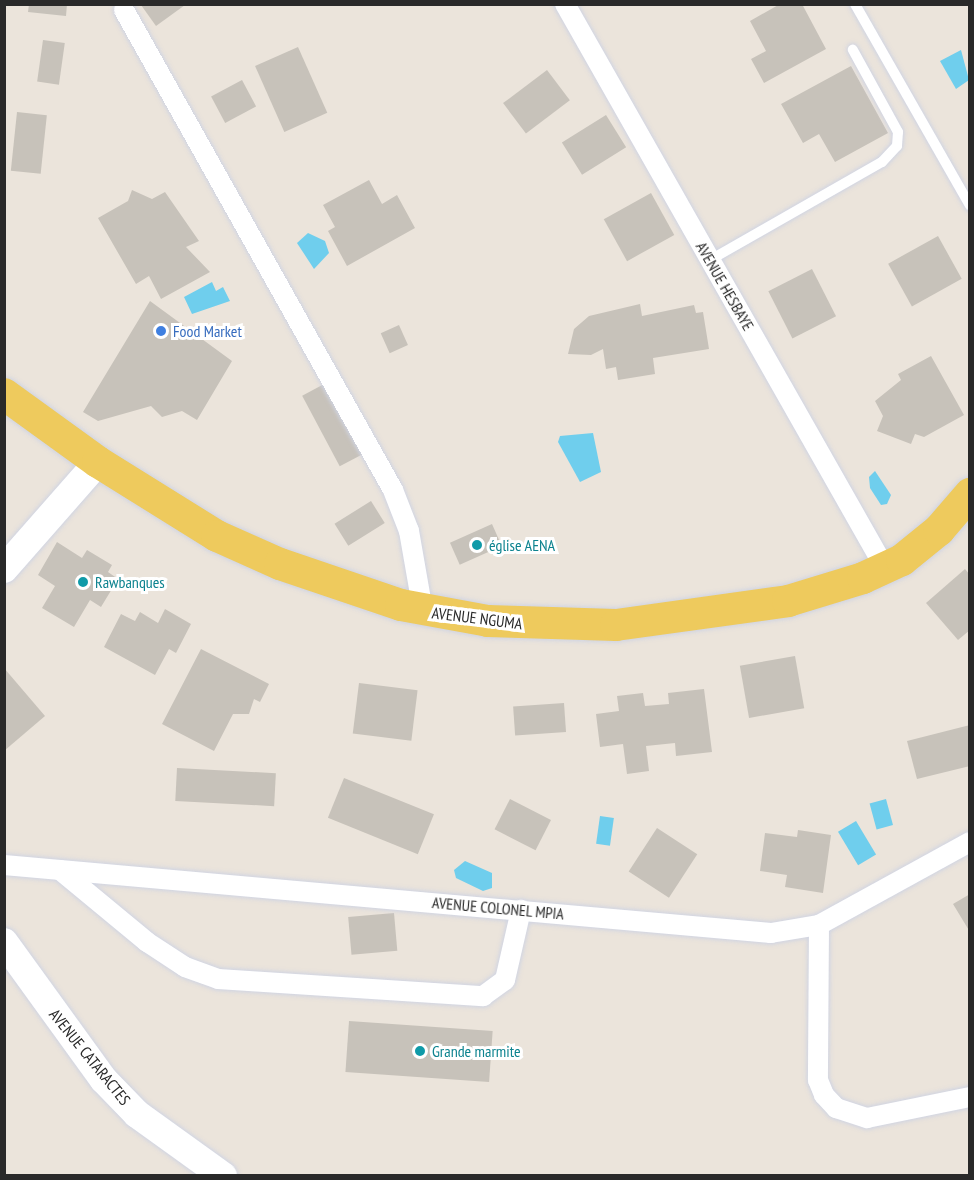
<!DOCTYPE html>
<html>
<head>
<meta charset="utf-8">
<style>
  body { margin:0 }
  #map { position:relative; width:974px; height:1180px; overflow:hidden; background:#ebe4db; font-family:"PT Sans Narrow",sans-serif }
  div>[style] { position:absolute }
  .water>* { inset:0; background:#6fceed; transform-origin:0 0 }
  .building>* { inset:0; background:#c7c2ba; transform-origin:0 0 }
  .roads { filter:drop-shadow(0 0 2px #d0d4e2) drop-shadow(0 0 2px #d0d4e2) }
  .lane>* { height:10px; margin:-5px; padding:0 5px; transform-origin:5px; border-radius:5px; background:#fff }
  .street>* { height:20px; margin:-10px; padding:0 10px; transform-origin:10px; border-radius:10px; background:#fff }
  .secondary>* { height:28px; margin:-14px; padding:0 14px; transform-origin:14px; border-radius:14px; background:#fff }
  .primary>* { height:32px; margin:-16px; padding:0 16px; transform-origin:16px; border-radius:16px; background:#eeca5d }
  .dots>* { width:16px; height:16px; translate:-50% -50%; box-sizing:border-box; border:3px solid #fff; border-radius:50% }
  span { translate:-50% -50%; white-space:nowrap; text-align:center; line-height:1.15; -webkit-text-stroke:6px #fff; paint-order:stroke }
  .street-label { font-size:16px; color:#292929 }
  .shop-label { font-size:16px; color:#366cbe }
  .left { translate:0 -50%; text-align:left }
  .culture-label { font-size:16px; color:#0d838f }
  .frame { position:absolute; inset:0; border:6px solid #292929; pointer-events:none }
</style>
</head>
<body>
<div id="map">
  <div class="water">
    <i style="clip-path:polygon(961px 50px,969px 80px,956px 89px,940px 61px)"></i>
    <i style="clip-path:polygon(308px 233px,325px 241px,329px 253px,314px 269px,297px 243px)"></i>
    <i style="clip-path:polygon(212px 282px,216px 291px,223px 287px,230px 301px,192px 314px,184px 297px)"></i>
    <i style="clip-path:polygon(593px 433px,601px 472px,580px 482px,558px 442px,560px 436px)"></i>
    <i style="clip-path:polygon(875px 471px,891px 495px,887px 504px,881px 505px,870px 488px,869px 477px)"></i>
    <i style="left:886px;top:799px;width:27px;height:17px;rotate:75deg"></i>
    <i style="left:600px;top:816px;width:14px;height:28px;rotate:8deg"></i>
    <i style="left:856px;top:821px;width:39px;height:21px;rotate:59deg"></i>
    <i style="clip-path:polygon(465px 861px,492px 873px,492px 888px,483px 891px,456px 878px,454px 870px)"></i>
  </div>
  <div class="building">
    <i style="clip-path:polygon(29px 4px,67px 4px,66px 16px,28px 12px)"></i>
    <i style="clip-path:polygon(780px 4px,802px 4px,826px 49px,764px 83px,751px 59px,766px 51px,750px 21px)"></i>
    <i style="clip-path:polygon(141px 5px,185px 5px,156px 26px)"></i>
    <i style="left:43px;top:40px;width:22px;height:42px;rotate:8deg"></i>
    <i style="left:298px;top:47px;width:72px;height:47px;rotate:66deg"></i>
    <i style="clip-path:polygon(851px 66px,888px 133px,835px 162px,819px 134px,803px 143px,781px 104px)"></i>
    <i style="left:547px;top:70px;width:38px;height:55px;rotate:53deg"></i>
    <i style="left:242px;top:80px;width:30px;height:35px;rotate:62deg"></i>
    <i style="left:17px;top:112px;width:30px;height:59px;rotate:6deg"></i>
    <i style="left:606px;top:115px;width:38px;height:52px;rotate:58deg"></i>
    <i style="clip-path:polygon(369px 180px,382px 204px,397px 195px,415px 228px,347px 266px,328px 231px,335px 227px,323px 205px)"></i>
    <i style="clip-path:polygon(132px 190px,152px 199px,165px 192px,199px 241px,186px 247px,210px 272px,161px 299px,149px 276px,136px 284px,98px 218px,128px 201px)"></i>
    <i style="left:651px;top:193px;width:48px;height:54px;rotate:61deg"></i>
    <i style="left:938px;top:236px;width:49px;height:57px;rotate:61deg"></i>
    <i style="left:812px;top:269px;width:53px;height:49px;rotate:63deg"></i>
    <i style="clip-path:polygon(150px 301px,232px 361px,197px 420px,182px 411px,162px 417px,151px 406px,98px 421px,83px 412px)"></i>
    <i style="clip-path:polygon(640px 304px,642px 316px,694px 305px,696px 313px,703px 312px,709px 349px,653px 358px,655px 374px,618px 380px,616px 367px,606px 369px,603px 349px,591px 355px,568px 354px,574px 329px,589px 316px)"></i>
    <i style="left:399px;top:325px;width:22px;height:20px;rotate:66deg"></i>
    <i style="clip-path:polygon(931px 356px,964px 415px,924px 437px,915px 434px,911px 444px,877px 431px,883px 416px,875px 401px,901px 380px,898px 374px)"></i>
    <i style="left:326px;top:383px;width:80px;height:27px;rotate:62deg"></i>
    <i style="left:371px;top:501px;width:26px;height:43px;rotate:58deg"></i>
    <i style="left:492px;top:524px;width:24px;height:46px;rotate:66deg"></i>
    <i style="clip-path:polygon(57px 542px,82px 558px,87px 550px,112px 565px,108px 572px,118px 579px,101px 607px,90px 600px,74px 627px,42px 608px,55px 586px,38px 575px)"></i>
    <i style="clip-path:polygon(965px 569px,970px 575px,970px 630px,958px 640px,926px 603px)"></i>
    <i style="clip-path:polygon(165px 609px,191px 624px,176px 653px,169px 649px,155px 675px,104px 647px,121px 614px,135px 621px,140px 612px,158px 623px)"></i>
    <i style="clip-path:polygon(201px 649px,269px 684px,260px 702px,254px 699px,249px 714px,233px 714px,214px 751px,162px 724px)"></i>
    <i style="left:795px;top:656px;width:53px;height:56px;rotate:80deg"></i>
    <i style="clip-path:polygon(4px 668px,45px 716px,4px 751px)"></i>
    <i style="left:359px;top:683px;width:59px;height:51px;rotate:7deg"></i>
    <i style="clip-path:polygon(704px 689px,712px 752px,676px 756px,675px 743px,646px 746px,649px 771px,627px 774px,623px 744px,600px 747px,596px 714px,619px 711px,617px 696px,643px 693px,645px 706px,669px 704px,668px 693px)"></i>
    <i style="left:564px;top:703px;width:29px;height:51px;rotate:86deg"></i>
    <i style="clip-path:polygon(970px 725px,970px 766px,917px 779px,907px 741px)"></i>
    <i style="left:177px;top:768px;width:99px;height:33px;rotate:3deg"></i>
    <i style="left:344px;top:778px;width:97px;height:43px;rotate:22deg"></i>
    <i style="left:510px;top:799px;width:46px;height:34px;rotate:27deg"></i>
    <i style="left:657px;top:828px;width:48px;height:52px;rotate:33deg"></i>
    <i style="clip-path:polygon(798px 830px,831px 835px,823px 893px,785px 887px,787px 875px,760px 871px,765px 833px,797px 837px)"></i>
    <i style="clip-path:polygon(970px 894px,970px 932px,953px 904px)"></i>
    <i style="left:394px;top:913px;width:38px;height:46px;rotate:85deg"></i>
    <i style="left:349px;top:1021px;width:144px;height:51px;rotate:4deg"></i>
  </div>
  <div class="roads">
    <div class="lane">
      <i style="left:855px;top:4px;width:232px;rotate:60.3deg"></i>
      <i style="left:710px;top:260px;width:198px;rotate:-29.7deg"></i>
      <i style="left:882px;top:162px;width:22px;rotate:-47deg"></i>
      <i style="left:897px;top:146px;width:14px;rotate:-86deg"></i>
      <i style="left:898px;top:132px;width:94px;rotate:-118.8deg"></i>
    </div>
    <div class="street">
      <i style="left:565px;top:4px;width:648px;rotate:60.43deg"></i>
      <i style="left:124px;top:10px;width:550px;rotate:60.73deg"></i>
      <i style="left:393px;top:490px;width:44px;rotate:68.7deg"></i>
      <i style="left:409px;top:531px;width:81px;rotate:80.1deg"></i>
      <i style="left:4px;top:865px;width:770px;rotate:5.07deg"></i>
      <i style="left:771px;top:933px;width:49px;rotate:-9.5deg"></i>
      <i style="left:819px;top:925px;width:172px;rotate:-28.8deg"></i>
      <i style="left:60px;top:870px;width:113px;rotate:39.6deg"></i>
      <i style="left:147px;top:942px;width:45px;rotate:33.3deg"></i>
      <i style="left:185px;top:967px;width:35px;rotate:20deg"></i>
      <i style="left:218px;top:979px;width:266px;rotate:3.7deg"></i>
      <i style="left:483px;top:996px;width:27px;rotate:-36deg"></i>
      <i style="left:505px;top:980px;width:72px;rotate:-77.1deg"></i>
      <i style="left:819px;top:925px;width:155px;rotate:90.4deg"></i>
      <i style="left:818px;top:1080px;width:16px;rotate:68deg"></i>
      <i style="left:824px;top:1095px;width:18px;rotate:47deg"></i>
      <i style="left:836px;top:1108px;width:33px;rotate:18deg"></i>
      <i style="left:867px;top:1118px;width:105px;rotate:-11.5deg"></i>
    </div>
    <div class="secondary">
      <i style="left:4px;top:569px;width:142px;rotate:-48.7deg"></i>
      <i style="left:4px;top:942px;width:170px;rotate:54.1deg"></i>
      <i style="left:104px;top:1080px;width:47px;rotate:45.9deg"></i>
      <i style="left:137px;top:1114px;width:106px;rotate:35.8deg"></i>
    </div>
    <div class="primary">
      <i style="left:4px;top:394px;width:116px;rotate:35.9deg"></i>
      <i style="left:98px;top:462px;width:140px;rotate:31.9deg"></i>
      <i style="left:217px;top:536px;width:69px;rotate:24deg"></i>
      <i style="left:280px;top:564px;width:128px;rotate:18.7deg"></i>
      <i style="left:401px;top:605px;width:88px;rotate:10.4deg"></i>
      <i style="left:488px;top:621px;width:128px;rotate:1.8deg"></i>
      <i style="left:616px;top:625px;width:174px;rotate:-7.9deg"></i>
      <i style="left:788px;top:601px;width:78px;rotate:-17deg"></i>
      <i style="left:863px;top:578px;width:43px;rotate:-24.8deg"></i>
      <i style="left:902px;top:560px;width:48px;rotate:-39deg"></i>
      <i style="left:939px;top:530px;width:48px;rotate:-49.3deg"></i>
    </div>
  </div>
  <div class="dots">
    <i style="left:161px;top:331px;background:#3f7fe0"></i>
    <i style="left:477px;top:545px;background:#0f9aa8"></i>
    <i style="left:83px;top:582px;background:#0f9aa8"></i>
    <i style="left:420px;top:1051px;background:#0f9aa8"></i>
  </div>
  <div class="street-label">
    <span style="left:725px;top:286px;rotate:60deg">AVENUE HESBAYE</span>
    <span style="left:477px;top:618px;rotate:7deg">AVENUE NGUMA</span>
    <span style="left:498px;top:908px;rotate:5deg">AVENUE COLONEL MPIA</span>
    <span style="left:90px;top:1057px;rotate:51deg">AVENUE CATARACTES</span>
  </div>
  <div class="shop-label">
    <span class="left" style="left:173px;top:331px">Food Market</span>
  </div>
  <div class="culture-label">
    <span class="left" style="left:489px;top:545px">église AENA</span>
    <span class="left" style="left:95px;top:582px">Rawbanques</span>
    <span class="left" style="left:432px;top:1051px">Grande marmite</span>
  </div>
  <div class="frame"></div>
</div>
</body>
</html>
